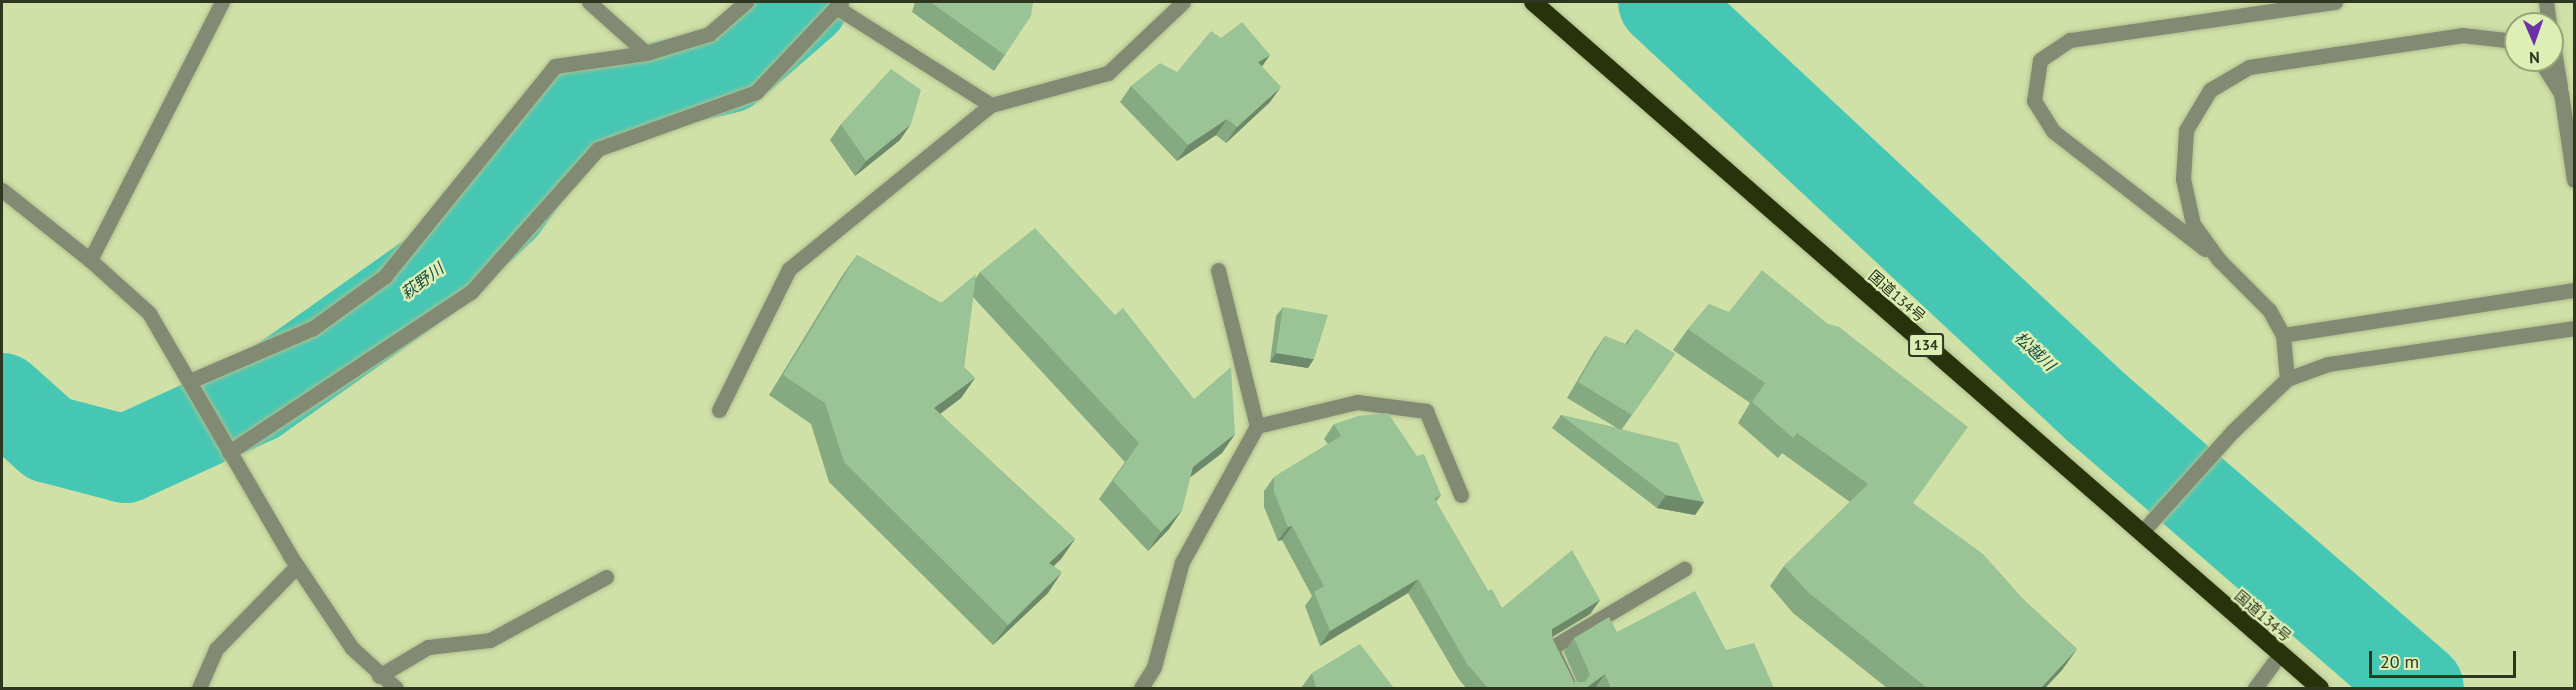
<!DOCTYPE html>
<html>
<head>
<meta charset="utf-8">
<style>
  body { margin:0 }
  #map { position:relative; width:2576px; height:690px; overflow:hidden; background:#d0e1a8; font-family:"PT Sans","Noto Sans JP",sans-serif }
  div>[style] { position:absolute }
  .river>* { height:88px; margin:-44px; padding:0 44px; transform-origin:44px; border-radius:44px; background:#46c7b4 }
  .roads { filter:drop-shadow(0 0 2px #b0bf8d) drop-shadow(0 0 2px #b0bf8d) }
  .minor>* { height:15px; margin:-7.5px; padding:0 7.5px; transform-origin:7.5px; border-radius:7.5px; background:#838a73 }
  .highway>* { height:18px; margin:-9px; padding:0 9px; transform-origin:9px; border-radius:9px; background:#29330b }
  .wall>* { inset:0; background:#85a981 }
  .shaded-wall>* { inset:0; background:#6c8969 }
  .building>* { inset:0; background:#9bc496 }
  span { translate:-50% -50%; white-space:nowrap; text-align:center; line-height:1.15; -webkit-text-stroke:4.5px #ddefb5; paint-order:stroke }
  .shield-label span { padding:2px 4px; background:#ddefb5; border:2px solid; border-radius:4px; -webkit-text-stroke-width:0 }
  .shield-label { font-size:14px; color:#2f361f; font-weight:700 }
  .street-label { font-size:15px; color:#2f361f }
  .water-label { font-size:16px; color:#154c44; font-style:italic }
  .frame { position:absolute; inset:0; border:3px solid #2f361f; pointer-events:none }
  .north { position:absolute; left:2504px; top:12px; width:60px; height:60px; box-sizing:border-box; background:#ddefb5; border:2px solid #97a579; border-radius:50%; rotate:178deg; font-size:16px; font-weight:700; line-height:24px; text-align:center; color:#2f361f }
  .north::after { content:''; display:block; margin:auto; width:21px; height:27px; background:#6b32a8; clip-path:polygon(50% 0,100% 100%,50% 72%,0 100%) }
  .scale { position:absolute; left:2369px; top:651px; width:147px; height:27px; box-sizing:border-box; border:3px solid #2f361f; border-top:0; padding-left:8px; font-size:18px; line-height:21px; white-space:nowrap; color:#2f361f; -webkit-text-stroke:4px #ddefb5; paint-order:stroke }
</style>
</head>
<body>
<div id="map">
  <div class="river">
    <i style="left:1662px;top:2px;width:595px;rotate:43.03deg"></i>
    <i style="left:2097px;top:408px;width:427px;rotate:40.9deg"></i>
    <i style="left:2px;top:397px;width:63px;rotate:41.8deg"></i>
    <i style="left:49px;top:439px;width:79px;rotate:14.7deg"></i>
    <i style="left:125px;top:459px;width:144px;rotate:-24.6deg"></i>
    <i style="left:256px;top:399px;width:222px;rotate:-35.3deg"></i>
    <i style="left:437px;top:271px;width:91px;rotate:-43.7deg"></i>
    <i style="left:503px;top:208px;width:73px;rotate:-53.9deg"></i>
    <i style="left:546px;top:149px;width:64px;rotate:-46.3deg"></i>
    <i style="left:590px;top:103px;width:142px;rotate:-13.8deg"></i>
    <i style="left:728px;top:69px;width:102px;rotate:-41deg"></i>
  </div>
  <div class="roads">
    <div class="minor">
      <i style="left:589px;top:2px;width:76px;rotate:41.8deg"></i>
      <i style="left:2546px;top:2px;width:22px;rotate:82deg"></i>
      <i style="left:836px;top:7px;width:183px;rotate:32.3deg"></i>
      <i style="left:2552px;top:39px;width:48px;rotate:80.3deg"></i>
      <i style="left:2540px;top:60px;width:39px;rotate:58deg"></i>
      <i style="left:2561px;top:93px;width:88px;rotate:81.5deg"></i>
      <i style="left:2px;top:190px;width:112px;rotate:38.5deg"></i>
      <i style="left:90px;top:260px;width:79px;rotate:41.9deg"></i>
      <i style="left:149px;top:313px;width:279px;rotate:59.8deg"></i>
      <i style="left:289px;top:554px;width:113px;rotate:56.2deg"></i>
      <i style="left:352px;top:648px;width:59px;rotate:42.3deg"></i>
      <i style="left:2205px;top:249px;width:192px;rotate:-142.2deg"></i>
      <i style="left:2053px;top:131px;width:36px;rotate:-122deg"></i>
      <i style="left:2034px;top:101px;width:41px;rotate:-81.7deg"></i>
      <i style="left:2040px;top:60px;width:36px;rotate:-34deg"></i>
      <i style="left:2070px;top:40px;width:268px;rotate:-8.2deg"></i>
      <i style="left:90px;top:260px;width:290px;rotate:-62.9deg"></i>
      <i style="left:1218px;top:270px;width:161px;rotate:76deg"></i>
      <i style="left:2283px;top:335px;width:294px;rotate:-8.8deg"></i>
      <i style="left:2287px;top:379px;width:44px;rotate:-95.2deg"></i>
      <i style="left:2283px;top:335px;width:29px;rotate:-119deg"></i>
      <i style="left:2269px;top:310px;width:71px;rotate:-135deg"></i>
      <i style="left:2219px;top:260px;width:44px;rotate:-125.8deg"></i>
      <i style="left:2193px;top:224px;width:46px;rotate:-102.5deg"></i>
      <i style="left:2183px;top:179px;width:49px;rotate:-86.5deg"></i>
      <i style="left:2186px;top:130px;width:47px;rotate:-59deg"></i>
      <i style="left:2210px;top:90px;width:45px;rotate:-30.5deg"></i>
      <i style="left:2249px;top:67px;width:215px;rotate:-8.5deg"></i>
      <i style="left:2462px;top:35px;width:44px;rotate:6.5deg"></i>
      <i style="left:2506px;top:40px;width:11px;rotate:27deg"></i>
      <i style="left:190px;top:381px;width:134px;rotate:-23.3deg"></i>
      <i style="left:313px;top:328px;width:89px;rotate:-35.8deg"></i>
      <i style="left:385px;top:276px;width:270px;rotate:-51deg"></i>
      <i style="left:555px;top:66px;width:92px;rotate:-8.1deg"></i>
      <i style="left:646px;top:53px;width:66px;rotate:-16.8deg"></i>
      <i style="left:709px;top:34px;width:49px;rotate:-40.9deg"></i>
      <i style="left:719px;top:410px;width:157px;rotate:-63.6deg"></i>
      <i style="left:789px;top:269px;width:260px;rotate:-39.1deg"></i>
      <i style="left:991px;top:105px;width:121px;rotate:-15.3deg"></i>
      <i style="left:1108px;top:73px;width:103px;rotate:-43.4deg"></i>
      <i style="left:229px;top:452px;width:290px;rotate:-33.5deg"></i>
      <i style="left:471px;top:292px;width:191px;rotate:-48.4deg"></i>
      <i style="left:598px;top:149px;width:168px;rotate:-19.8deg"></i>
      <i style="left:756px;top:92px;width:124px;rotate:-46.6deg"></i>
      <i style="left:2141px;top:533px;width:137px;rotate:-48deg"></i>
      <i style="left:2233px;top:431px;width:75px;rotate:-43.9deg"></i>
      <i style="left:2287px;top:379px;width:44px;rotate:-20.1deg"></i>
      <i style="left:2328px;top:364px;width:249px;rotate:-8.3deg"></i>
      <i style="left:379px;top:676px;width:57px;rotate:-30.6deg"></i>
      <i style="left:428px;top:647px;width:62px;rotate:-6.4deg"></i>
      <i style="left:490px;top:640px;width:132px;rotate:-28.5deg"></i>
      <i style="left:199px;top:688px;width:43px;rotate:-66.4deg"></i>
      <i style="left:216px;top:649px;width:116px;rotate:-45.7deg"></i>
      <i style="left:1141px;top:688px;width:25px;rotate:-58deg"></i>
      <i style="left:1154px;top:667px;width:109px;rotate:-75.1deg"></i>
      <i style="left:1182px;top:562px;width:155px;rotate:-61.1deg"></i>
      <i style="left:1257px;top:426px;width:103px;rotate:-13.5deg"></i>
      <i style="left:1357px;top:402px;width:70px;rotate:7.4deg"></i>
      <i style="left:1426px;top:411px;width:91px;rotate:67.4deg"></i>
      <i style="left:1570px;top:688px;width:44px;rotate:-115.4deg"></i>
      <i style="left:1551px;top:648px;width:155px;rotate:-30.7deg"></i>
      <i style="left:2255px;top:688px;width:42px;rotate:-53.7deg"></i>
    </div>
    <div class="highway">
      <i style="left:1533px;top:2px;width:1044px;rotate:41.08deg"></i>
    </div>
  </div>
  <div class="wall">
    <i style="clip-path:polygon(915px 2px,1033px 2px,1005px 55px,994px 71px,912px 12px)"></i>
    <i style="clip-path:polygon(1262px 66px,1270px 102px,1226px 143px,1216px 135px,1177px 161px,1120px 102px,1131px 86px,1177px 72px)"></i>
    <i style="clip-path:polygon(841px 124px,900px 140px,855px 176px,830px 140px)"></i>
    <i style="clip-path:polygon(857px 255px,941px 303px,976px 278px,980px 272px,1194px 399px,1235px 434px,1222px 453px,1190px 477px,1182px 510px,1169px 529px,1148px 551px,1099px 499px,1125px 462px,973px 297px,964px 367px,975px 378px,961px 398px,940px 414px,1075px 539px,1061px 559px,1054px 566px,1048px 593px,993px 645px,829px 482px,811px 424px,769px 395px,842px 276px)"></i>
    <i style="clip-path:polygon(1709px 304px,1913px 503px,2025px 601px,2077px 649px,2062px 670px,2045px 688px,1887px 688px,1793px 613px,1770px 586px,1784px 566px,1850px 502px,1782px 453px,1778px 458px,1738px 423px,1750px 403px,1673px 350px,1688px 329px)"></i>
    <i style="clip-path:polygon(1283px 307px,1308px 368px,1270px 362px,1276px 316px)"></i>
    <i style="clip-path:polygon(1636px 329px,1675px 354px,1622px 429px,1704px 502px,1695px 515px,1657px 508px,1552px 428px,1561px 415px,1617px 428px,1567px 398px,1594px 352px,1605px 336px,1625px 344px)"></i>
    <i style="clip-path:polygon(1334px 424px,1441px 495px,1436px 502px,1488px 591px,1502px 608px,1600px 600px,1590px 614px,1552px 637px,1574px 682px,1577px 682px,1564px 652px,1574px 638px,1617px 632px,1726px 650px,1774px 688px,1466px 688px,1458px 678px,1408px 593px,1320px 646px,1305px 606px,1312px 596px,1282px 540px,1278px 541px,1264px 507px,1264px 491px,1274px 477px,1328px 444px,1324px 439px)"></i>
    <i style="clip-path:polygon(1312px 673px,1394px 688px,1301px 688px)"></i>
  </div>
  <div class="shaded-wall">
    <i style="clip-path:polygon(1270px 55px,1259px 71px,1258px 62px)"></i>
    <i style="clip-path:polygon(1281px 87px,1270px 102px,1226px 143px,1237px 127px)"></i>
    <i style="clip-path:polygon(1227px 119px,1216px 135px,1177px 161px,1188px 145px)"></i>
    <i style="clip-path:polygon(911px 124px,900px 140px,855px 176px,866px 161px)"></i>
    <i style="clip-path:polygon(1276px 353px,1314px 359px,1308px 368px,1270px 362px)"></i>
    <i style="clip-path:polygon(975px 378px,961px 398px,920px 429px,934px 408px)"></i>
    <i style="clip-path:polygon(1235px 434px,1222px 453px,1179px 486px,1193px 467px)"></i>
    <i style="clip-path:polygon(1666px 495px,1704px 502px,1695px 515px,1657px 508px)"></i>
    <i style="clip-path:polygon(1182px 510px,1169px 529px,1148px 551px,1161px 532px)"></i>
    <i style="clip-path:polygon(1292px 526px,1282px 540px,1278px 541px,1288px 527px)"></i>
    <i style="clip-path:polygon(1075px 539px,1061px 559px,1035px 584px,1049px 563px)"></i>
    <i style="clip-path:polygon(1062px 572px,1048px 593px,993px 645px,1008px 625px)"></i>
    <i style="clip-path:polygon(1418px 579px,1408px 593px,1320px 646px,1330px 631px)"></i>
    <i style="clip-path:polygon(1600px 600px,1590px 614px,1542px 643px,1552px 629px)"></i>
    <i style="clip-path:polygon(2077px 649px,2062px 670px,2045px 688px,2041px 688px)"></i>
    <i style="clip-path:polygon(1605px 674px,1595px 688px,1586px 688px)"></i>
  </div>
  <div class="building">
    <i style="clip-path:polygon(930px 2px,1033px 2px,1031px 16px,1005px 55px)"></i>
    <i style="clip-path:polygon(1242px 22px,1270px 55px,1258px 62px,1281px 87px,1237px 127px,1227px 119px,1188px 145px,1131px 86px,1160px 63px,1177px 72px,1211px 31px,1221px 38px)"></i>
    <i style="clip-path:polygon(891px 69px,921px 90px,911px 124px,866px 161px,841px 124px)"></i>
    <i style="clip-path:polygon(1035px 228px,1115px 315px,1123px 308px,1194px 399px,1231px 367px,1235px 434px,1193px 467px,1182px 510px,1161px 532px,1113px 481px,1139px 443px,980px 272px)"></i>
    <i style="clip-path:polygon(857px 255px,941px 303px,976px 274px,964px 367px,975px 378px,934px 408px,1075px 539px,1049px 563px,1062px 572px,1008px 625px,844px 462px,825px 403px,783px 375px)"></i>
    <i style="clip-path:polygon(1762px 270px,1828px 324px,1839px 327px,1968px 427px,1913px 503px,1983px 554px,2025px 601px,2077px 649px,2041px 688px,1927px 688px,1808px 592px,1784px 566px,1868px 484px,1797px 433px,1793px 438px,1752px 402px,1765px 383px,1688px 329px,1709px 304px,1729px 312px)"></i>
    <i style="clip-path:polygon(1283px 307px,1328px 315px,1314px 359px,1276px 353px)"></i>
    <i style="clip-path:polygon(1636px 329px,1675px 354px,1632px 415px,1578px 382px,1605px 336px,1627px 345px)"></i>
    <i style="clip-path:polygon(1388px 413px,1417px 456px,1424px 454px,1441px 495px,1434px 498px,1488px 591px,1492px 589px,1502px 608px,1572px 550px,1600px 600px,1552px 629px,1552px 638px,1574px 682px,1585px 682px,1590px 674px,1574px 638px,1609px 617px,1617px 632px,1695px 591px,1726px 650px,1754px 643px,1774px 688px,1611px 688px,1605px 674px,1586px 688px,1488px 688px,1467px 664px,1418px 579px,1330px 631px,1314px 592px,1324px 586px,1292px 526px,1288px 527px,1274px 492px,1274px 477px,1341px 436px,1334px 424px,1358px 416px)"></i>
    <i style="clip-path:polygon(1561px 415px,1678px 443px,1704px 502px,1666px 495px)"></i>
    <i style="clip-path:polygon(1360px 644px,1394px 688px,1316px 688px,1312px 673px)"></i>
  </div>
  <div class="shield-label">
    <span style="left:1926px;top:345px">134</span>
  </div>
  <div class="street-label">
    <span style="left:1897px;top:296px;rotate:41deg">国道134号</span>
    <span style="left:2263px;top:616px;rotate:41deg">国道134号</span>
  </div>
  <div class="water-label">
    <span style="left:422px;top:281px;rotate:-37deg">萩野川</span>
    <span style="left:2035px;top:351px;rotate:43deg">松越川</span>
  </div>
  <div class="frame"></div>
  <div class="north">N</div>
  <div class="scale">20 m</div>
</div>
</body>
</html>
